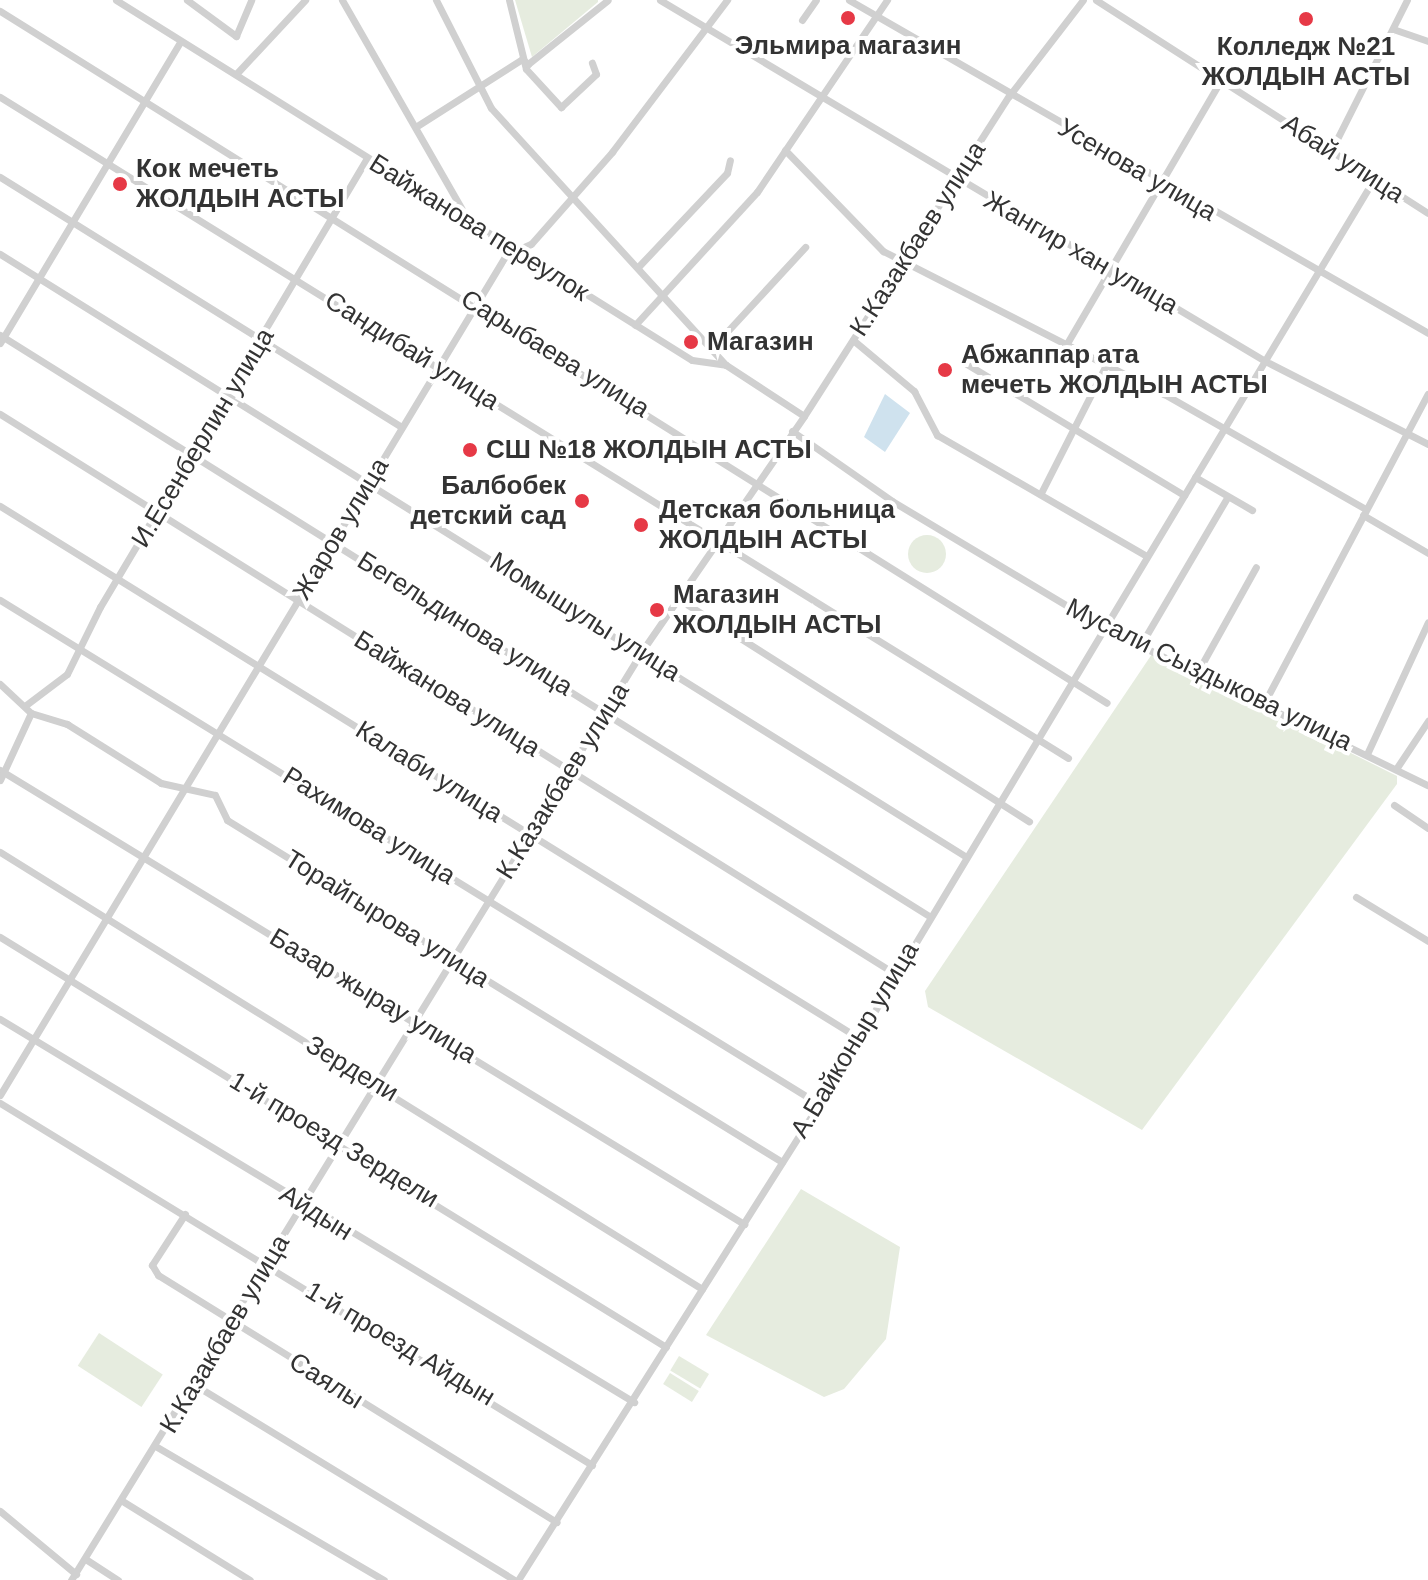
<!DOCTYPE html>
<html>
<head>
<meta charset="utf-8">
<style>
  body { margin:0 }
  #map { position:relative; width:1428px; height:1580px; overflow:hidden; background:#fff; font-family:Helvetica,sans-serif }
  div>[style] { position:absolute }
  .green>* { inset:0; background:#e6ecdf; transform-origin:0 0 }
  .round { border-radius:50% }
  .water>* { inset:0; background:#cfe2ee }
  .minor>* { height:7px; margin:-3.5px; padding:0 3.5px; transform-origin:3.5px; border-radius:3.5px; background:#d0d0d0 }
  .dots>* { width:22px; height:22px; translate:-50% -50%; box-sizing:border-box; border:4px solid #fff; border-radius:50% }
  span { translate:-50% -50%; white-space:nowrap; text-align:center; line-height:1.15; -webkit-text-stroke:8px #fff; paint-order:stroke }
  .poi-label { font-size:26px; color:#333; font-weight:700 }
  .left { translate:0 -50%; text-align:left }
  .right { translate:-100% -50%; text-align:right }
  .street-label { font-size:26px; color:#333 }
</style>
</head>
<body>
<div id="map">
  <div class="green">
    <i style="clip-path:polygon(515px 0,598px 0,598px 2px,532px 57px)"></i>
    <i class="round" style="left:908px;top:535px;width:38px;height:38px"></i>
    <i style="clip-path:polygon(1152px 654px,1397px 776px,1397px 784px,1142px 1130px,928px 1007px,925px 991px)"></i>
    <i style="clip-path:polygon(801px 1189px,900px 1247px,886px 1339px,844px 1389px,824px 1397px,706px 1335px)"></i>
    <i style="left:99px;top:1333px;width:76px;height:39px;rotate:33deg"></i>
    <i style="left:679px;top:1356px;width:35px;height:17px;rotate:31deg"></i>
    <i style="left:670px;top:1373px;width:34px;height:13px;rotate:32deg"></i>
  </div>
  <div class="water">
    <i style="clip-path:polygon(885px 394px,910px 413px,885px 452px,864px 437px)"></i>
  </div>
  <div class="minor">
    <i style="left:116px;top:0;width:679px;rotate:32.01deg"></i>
    <i style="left:692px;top:360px;width:34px;rotate:8deg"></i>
    <i style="left:187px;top:0;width:61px;rotate:36.3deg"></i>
    <i style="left:236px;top:36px;width:39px;rotate:-67deg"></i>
    <i style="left:342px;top:0;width:245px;rotate:60.2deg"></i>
    <i style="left:436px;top:0;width:121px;rotate:63deg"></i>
    <i style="left:491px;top:108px;width:348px;rotate:47.6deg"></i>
    <i style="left:726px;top:365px;width:93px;rotate:33.2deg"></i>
    <i style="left:509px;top:0;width:71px;rotate:76.2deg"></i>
    <i style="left:526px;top:69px;width:52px;rotate:47.4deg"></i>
    <i style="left:561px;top:107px;width:48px;rotate:-43.3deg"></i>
    <i style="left:596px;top:74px;width:12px;rotate:-110deg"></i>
    <i style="left:660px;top:0;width:705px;rotate:30.82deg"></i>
    <i style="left:1265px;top:361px;width:183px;rotate:27deg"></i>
    <i style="left:849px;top:0;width:668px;rotate:29.9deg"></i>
    <i style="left:1096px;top:0;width:394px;rotate:32.7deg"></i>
    <i style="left:0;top:11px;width:1305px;rotate:32.01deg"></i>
    <i style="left:802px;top:20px;width:24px;rotate:-55deg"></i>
    <i style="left:1393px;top:29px;width:37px;rotate:19deg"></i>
    <i style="left:237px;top:73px;width:100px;rotate:-47deg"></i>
    <i style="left:0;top:97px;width:1256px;rotate:31.75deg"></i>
    <i style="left:417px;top:126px;width:125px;rotate:-32.5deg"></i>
    <i style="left:522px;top:59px;width:8px;rotate:40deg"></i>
    <i style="left:528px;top:64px;width:102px;rotate:-38.7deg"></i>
    <i style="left:785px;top:150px;width:141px;rotate:45.9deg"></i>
    <i style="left:883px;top:251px;width:315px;rotate:27deg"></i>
    <i style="left:1164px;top:394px;width:232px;rotate:29.7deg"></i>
    <i style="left:1331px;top:151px;width:169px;rotate:-63.3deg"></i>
    <i style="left:0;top:177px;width:473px;rotate:31.9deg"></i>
    <i style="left:0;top:254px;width:1137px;rotate:31.96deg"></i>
    <i style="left:639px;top:266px;width:128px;rotate:-46.6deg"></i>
    <i style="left:727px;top:173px;width:13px;rotate:-77deg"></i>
    <i style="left:635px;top:325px;width:180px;rotate:-47.5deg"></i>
    <i style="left:757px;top:192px;width:232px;rotate:-55.9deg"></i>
    <i style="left:0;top:335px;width:1096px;rotate:32.02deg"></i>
    <i style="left:853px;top:340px;width:80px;rotate:39.9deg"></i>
    <i style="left:914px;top:391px;width:50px;rotate:62.4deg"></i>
    <i style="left:937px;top:435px;width:242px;rotate:30deg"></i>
    <i style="left:0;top:343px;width:351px;rotate:-59.1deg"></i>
    <i style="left:1066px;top:345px;width:307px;rotate:-59.7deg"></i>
    <i style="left:711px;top:349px;width:139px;rotate:-47.3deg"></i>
    <i style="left:965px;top:363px;width:256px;rotate:31.1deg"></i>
    <i style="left:0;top:414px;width:1054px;rotate:32.02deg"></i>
    <i style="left:792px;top:431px;width:122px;rotate:35deg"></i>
    <i style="left:892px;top:501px;width:247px;rotate:30.9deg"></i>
    <i style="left:1104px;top:628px;width:360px;rotate:25.9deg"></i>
    <i style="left:1195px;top:477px;width:66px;rotate:30.1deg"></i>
    <i style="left:1041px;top:493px;width:144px;rotate:-63.1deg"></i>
    <i style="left:0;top:506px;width:1008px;rotate:31.78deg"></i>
    <i style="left:1363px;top:515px;width:75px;rotate:30.3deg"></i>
    <i style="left:677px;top:598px;width:417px;rotate:32.4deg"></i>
    <i style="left:0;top:600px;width:962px;rotate:31.61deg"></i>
    <i style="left:1140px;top:646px;width:172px;rotate:-59.6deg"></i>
    <i style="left:1197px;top:673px;width:121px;rotate:-60.9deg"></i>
    <i style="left:0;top:684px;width:42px;rotate:43.1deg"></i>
    <i style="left:31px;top:713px;width:38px;rotate:17deg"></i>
    <i style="left:67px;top:724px;width:111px;rotate:32.1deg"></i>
    <i style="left:161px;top:783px;width:55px;rotate:12.5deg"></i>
    <i style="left:215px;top:795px;width:28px;rotate:64deg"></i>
    <i style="left:227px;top:820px;width:652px;rotate:31.64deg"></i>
    <i style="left:26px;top:705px;width:51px;rotate:-37.1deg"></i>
    <i style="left:67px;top:674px;width:75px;rotate:-63.8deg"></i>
    <i style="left:100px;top:607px;width:522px;rotate:-59.26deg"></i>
    <i style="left:1263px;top:705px;width:352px;rotate:-62.1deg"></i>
    <i style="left:1367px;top:754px;width:145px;rotate:-65.2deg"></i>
    <i style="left:1396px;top:769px;width:58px;rotate:-56.3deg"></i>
    <i style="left:0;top:770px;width:872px;rotate:31.39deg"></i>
    <i style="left:0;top:780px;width:74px;rotate:-65.2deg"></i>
    <i style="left:1394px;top:805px;width:41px;rotate:34.1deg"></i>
    <i style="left:0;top:852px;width:827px;rotate:31.9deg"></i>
    <i style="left:1356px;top:897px;width:84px;rotate:31.4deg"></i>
    <i style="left:0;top:937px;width:782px;rotate:31.62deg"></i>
    <i style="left:0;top:1019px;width:741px;rotate:31.14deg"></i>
    <i style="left:0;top:1095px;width:981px;rotate:-58.94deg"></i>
    <i style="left:506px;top:255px;width:27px;rotate:-24deg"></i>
    <i style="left:531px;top:244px;width:123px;rotate:-48.6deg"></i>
    <i style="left:612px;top:152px;width:191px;rotate:-52.9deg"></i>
    <i style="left:0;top:1103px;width:694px;rotate:31.45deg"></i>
    <i style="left:185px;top:1214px;width:61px;rotate:122.9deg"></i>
    <i style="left:152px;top:1265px;width:12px;rotate:59deg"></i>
    <i style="left:158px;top:1275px;width:469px;rotate:31.8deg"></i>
    <i style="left:195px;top:1385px;width:375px;rotate:31.4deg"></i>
    <i style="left:157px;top:1447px;width:263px;rotate:30.4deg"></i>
    <i style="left:124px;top:1502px;width:148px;rotate:31.8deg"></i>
    <i style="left:0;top:1511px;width:99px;rotate:39.7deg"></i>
    <i style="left:87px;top:1560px;width:37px;rotate:33deg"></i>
    <i style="left:71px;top:1580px;width:1090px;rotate:-58.42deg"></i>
    <i style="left:642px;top:651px;width:285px;rotate:-55.4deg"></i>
    <i style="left:804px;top:416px;width:380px;rotate:-57.4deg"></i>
    <i style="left:1009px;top:96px;width:121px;rotate:-52.4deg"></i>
    <i style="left:518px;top:1580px;width:563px;rotate:-57.69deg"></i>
    <i style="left:819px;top:1104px;width:1079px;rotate:-59.04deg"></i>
  </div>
  <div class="dots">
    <i style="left:848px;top:18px;background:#e63946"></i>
    <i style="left:1306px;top:19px;background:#e63946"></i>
    <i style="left:120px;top:184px;background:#e63946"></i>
    <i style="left:691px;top:342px;background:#e63946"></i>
    <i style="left:945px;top:370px;background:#e63946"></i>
    <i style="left:470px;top:450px;background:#e63946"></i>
    <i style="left:582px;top:501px;background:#e63946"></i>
    <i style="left:641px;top:525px;background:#e63946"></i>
    <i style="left:657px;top:610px;background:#e63946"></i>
  </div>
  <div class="poi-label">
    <span style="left:848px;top:46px">Эльмира магазин</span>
    <span style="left:1306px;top:62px">Колледж №21<br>ЖОЛДЫН АСТЫ</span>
    <span class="left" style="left:136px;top:184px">Кок мечеть<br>ЖОЛДЫН АСТЫ</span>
    <span class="left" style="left:707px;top:342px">Магазин</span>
    <span class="left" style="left:961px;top:370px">Абжаппар ата<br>мечеть ЖОЛДЫН АСТЫ</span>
    <span class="left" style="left:486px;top:450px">СШ №18 ЖОЛДЫН АСТЫ</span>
    <span class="right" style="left:566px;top:501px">Балбобек<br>детский сад</span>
    <span class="left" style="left:659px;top:525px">Детская больница<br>ЖОЛДЫН АСТЫ</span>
    <span class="left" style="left:673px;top:610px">Магазин<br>ЖОЛДЫН АСТЫ</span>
  </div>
  <div class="street-label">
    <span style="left:1343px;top:159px;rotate:33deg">Абай улица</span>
    <span style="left:1137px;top:170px;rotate:30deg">Усенова улица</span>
    <span style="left:479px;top:228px;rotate:32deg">Байжанова переулок</span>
    <span style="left:918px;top:239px;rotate:-57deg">К.Казакбаев улица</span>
    <span style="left:1081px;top:253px;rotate:30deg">Жангир хан улица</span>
    <span style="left:412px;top:351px;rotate:32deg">Сандибай улица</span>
    <span style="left:555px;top:354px;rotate:32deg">Сарыбаева улица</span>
    <span style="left:203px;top:438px;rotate:-59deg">И.Есенберлин улица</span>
    <span style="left:341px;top:529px;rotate:-59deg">Жаров улица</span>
    <span style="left:585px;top:617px;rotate:32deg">Момышулы улица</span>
    <span style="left:465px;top:624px;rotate:32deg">Бегельдинова улица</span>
    <span style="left:1209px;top:675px;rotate:26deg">Мусали Сыздыкова улица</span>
    <span style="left:447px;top:694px;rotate:32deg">Байжанова улица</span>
    <span style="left:429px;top:772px;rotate:32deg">Калаби улица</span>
    <span style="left:563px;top:781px;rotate:-58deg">К.Казакбаев улица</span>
    <span style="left:369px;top:826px;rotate:32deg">Рахимова улица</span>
    <span style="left:387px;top:919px;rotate:32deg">Торайгырова улица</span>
    <span style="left:373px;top:996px;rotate:31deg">Базар жырау улица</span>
    <span style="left:855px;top:1040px;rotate:-59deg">А.Байконыр улица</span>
    <span style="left:352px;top:1069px;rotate:31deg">Зердели</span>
    <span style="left:334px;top:1140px;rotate:31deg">1-й проезд Зердели</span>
    <span style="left:316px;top:1213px;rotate:32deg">Айдын</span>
    <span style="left:225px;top:1334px;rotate:-59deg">К.Казакбаев улица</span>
    <span style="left:400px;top:1344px;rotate:31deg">1-й проезд Айдын</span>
    <span style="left:326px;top:1381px;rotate:32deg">Саялы</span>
  </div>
</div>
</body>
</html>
